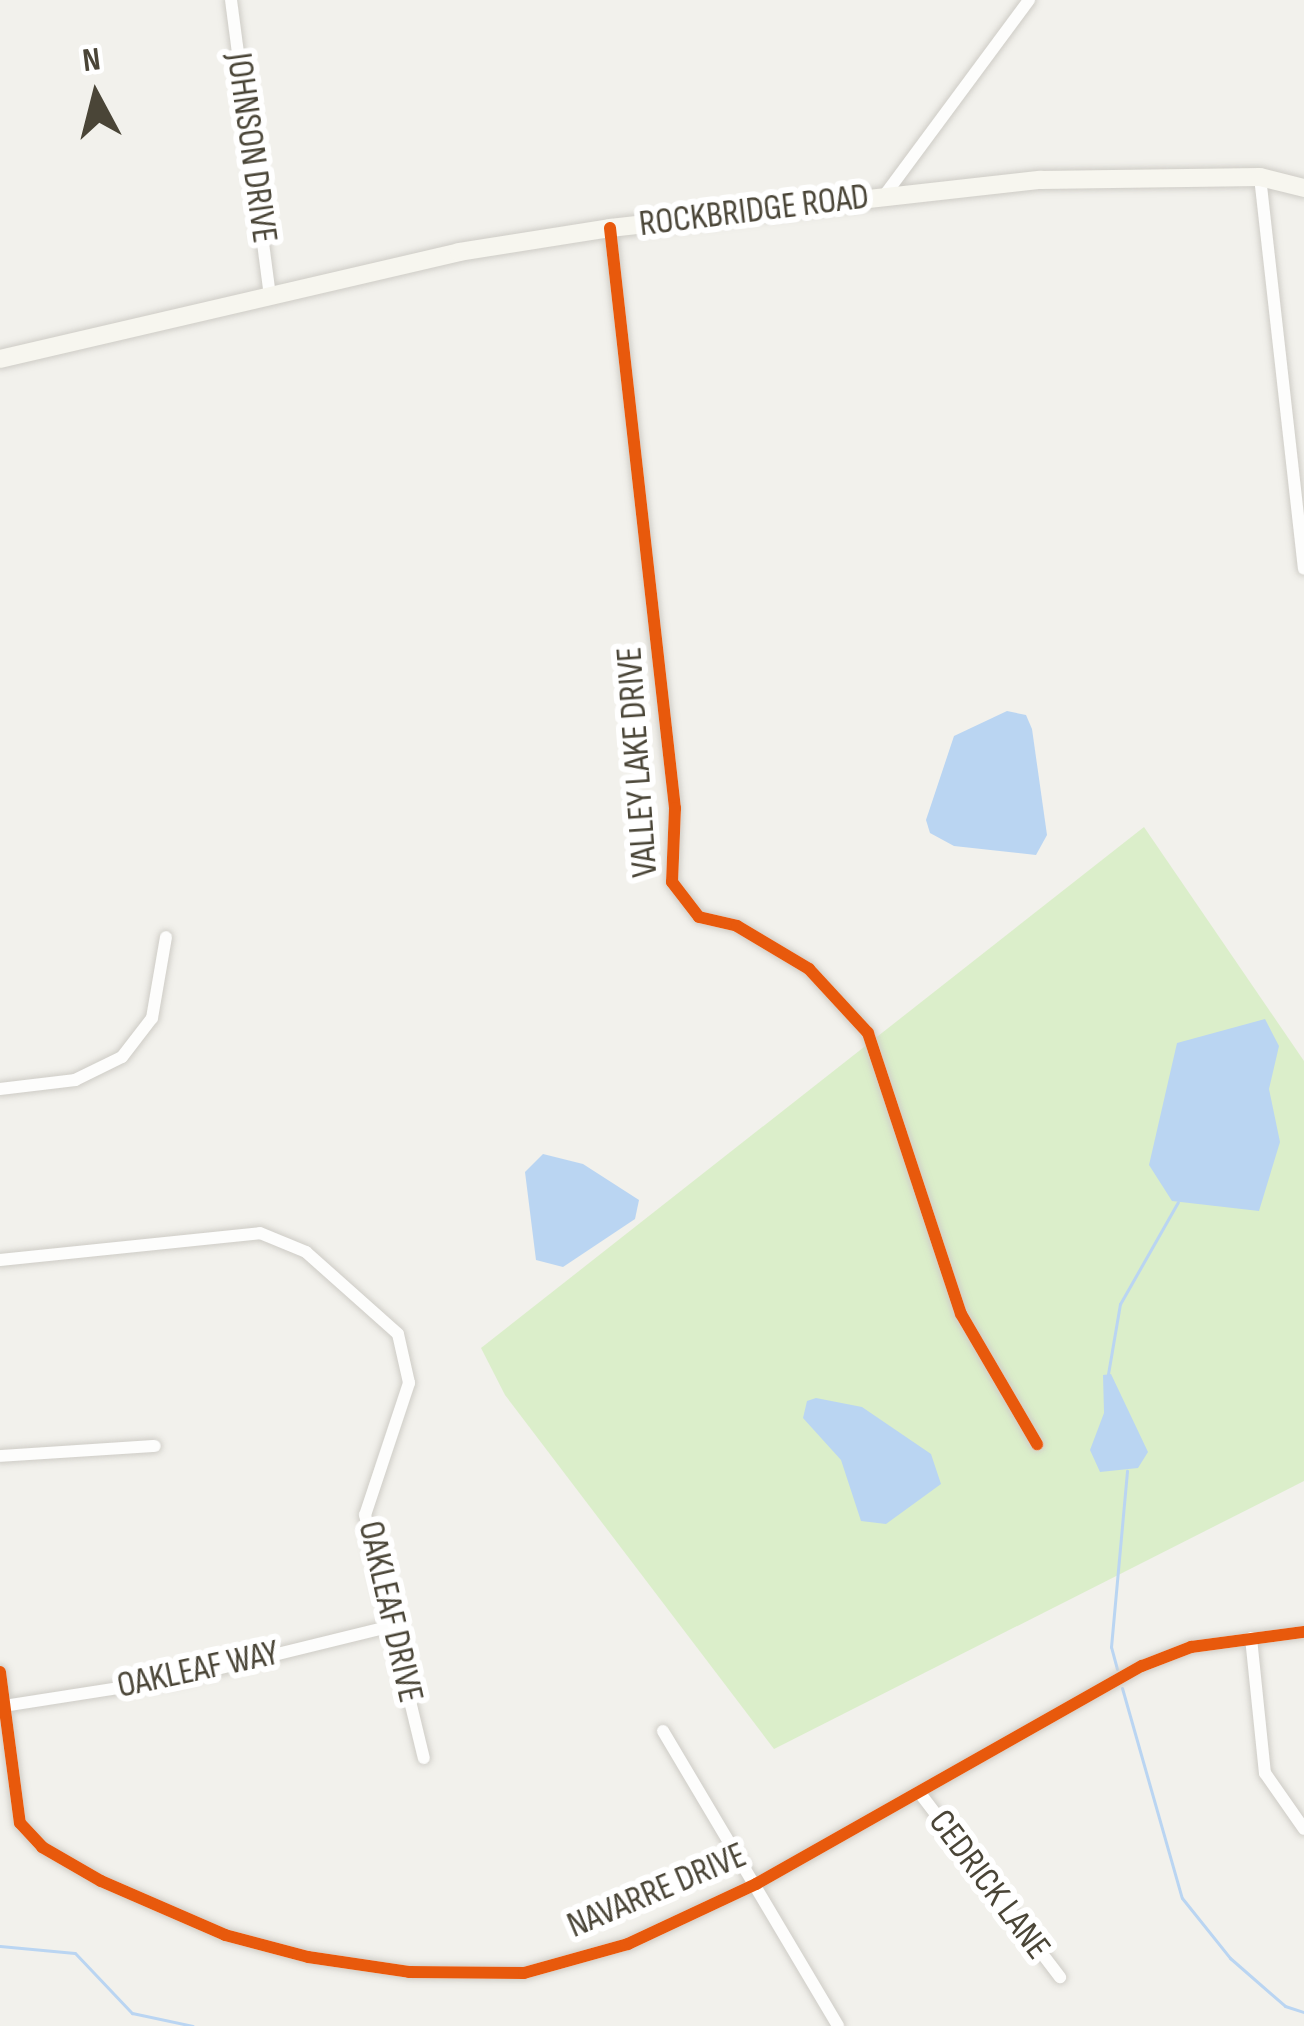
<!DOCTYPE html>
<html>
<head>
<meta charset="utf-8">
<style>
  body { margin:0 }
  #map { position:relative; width:1304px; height:2026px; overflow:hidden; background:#f2f1ec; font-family:"Sofia Sans Condensed",sans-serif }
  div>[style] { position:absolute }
  .green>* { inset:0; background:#dbeeca }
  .water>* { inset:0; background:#bad5f2 }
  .stream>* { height:3px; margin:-1.5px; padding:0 1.5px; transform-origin:1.5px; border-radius:1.5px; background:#bad5f2 }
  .roads { filter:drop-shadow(0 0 3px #ceccc6) drop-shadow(0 0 3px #ceccc6) }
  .minor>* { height:12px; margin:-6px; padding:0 6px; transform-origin:6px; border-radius:6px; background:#fdfdfc }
  .secondary>* { height:18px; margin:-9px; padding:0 9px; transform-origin:9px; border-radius:9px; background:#f7f6ef }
  .cycleway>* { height:12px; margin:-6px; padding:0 6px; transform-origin:6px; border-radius:6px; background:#e8590c }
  span { translate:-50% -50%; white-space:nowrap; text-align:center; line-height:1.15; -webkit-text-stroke:12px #fff; paint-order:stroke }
  .street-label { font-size:36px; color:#4a4537 }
  .north { position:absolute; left:36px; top:36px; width:120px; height:120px; -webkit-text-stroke:9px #fff; paint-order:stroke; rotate:353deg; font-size:33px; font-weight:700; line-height:48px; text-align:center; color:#4a4537 }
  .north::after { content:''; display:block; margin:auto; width:42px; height:54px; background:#4a4537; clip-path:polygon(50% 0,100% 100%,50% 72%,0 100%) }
</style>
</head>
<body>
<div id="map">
  <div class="green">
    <i style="clip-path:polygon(1144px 827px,1304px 1061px,1304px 1481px,774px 1749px,505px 1395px,481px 1348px)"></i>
  </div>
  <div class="water">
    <i style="clip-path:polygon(1007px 711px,1026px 715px,1032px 729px,1047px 835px,1036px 855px,954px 846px,930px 833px,926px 820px,954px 736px)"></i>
    <i style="clip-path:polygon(1265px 1019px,1279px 1046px,1269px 1089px,1280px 1142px,1259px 1211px,1172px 1201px,1149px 1165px,1177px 1043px)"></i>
    <i style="clip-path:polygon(543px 1154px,583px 1164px,639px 1200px,635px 1219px,563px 1267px,536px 1260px,525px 1172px)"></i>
    <i style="clip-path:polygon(1111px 1374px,1148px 1452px,1138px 1468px,1100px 1472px,1090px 1450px,1104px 1413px,1103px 1375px)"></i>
    <i style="clip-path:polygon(816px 1398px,862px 1407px,931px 1454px,941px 1484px,886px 1524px,861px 1521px,841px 1460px,803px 1418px,807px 1401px)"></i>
  </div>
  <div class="stream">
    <i style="left:1108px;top:1374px;width:71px;rotate:-80.3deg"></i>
    <i style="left:1120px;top:1304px;width:117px;rotate:-60.4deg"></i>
    <i style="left:1117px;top:1669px;width:23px;rotate:-105deg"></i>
    <i style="left:1111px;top:1647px;width:177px;rotate:-84.8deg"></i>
    <i style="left:1122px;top:1688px;width:218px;rotate:74.1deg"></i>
    <i style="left:1182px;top:1898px;width:77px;rotate:51.3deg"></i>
    <i style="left:1230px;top:1958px;width:73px;rotate:41.1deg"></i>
    <i style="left:1285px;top:2006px;width:20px;rotate:18deg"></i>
    <i style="left:0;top:1946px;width:75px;rotate:5.3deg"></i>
    <i style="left:75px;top:1953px;width:83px;rotate:46.5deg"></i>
    <i style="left:132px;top:2013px;width:62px;rotate:12deg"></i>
  </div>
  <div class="roads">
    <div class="minor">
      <i style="left:231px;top:0;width:300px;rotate:82.5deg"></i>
      <i style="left:1260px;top:177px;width:394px;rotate:83.6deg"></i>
      <i style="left:884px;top:196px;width:244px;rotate:-53.5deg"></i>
      <i style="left:610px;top:228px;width:584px;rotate:83.61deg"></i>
      <i style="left:675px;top:808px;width:74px;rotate:92.3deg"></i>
      <i style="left:672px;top:882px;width:44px;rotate:52.4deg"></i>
      <i style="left:699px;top:917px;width:39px;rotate:13deg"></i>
      <i style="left:737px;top:926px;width:84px;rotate:30.8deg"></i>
      <i style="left:809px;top:969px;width:87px;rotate:47.3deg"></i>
      <i style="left:868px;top:1033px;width:296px;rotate:71.7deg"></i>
      <i style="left:961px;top:1314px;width:151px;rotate:59.7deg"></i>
      <i style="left:0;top:1089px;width:76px;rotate:-6.8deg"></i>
      <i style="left:75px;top:1080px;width:52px;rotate:-26.1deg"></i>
      <i style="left:122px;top:1057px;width:49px;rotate:-52.4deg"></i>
      <i style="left:152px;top:1018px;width:82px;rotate:-80.2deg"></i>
      <i style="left:0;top:1260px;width:261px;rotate:-5.9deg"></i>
      <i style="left:260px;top:1233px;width:50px;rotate:22.4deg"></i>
      <i style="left:306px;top:1252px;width:123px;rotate:41.7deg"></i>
      <i style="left:398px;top:1334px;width:50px;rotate:77.3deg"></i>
      <i style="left:409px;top:1383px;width:139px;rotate:108.4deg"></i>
      <i style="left:365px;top:1515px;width:250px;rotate:76.4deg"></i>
      <i style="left:0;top:1456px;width:155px;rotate:-3.7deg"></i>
      <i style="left:1251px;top:1638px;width:136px;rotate:84.1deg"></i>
      <i style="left:1265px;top:1773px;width:68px;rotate:55.1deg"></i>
      <i style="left:0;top:1672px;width:152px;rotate:82.5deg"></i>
      <i style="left:20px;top:1823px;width:33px;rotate:47deg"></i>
      <i style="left:42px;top:1847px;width:68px;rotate:30deg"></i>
      <i style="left:101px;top:1881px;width:135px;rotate:23.5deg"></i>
      <i style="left:225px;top:1935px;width:86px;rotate:14.8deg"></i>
      <i style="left:308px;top:1957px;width:102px;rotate:8.4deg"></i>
      <i style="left:409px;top:1972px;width:115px;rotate:0.5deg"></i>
      <i style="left:524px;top:1973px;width:108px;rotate:-15.6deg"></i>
      <i style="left:628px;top:1944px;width:141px;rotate:-25.1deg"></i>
      <i style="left:756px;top:1884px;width:443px;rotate:-29.5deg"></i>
      <i style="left:1142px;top:1666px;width:53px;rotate:-21.2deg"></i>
      <i style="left:1191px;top:1647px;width:114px;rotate:-7.6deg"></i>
      <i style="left:4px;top:1706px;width:174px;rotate:-8.9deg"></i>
      <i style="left:176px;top:1679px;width:221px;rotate:-13.8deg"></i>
      <i style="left:663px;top:1731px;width:343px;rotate:59.3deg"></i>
      <i style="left:919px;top:1792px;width:233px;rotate:52.7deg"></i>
    </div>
    <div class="secondary">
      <i style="left:0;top:359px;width:471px;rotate:-13.1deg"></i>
      <i style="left:459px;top:252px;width:153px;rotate:-9deg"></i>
      <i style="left:610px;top:228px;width:433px;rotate:-6.4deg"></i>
      <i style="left:1040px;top:180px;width:220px;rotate:-0.8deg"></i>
      <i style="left:1260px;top:177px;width:45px;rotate:14deg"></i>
    </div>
  </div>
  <div class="cycleway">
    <i style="left:610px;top:228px;width:584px;rotate:83.61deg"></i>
    <i style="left:675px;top:808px;width:74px;rotate:92.3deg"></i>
    <i style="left:672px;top:882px;width:44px;rotate:52.4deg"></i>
    <i style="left:699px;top:917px;width:39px;rotate:13deg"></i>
    <i style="left:737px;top:926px;width:84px;rotate:30.8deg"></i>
    <i style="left:809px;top:969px;width:87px;rotate:47.3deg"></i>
    <i style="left:868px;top:1033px;width:296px;rotate:71.7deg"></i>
    <i style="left:961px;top:1314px;width:151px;rotate:59.7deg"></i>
    <i style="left:0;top:1672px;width:152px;rotate:82.5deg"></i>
    <i style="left:20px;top:1823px;width:33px;rotate:47deg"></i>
    <i style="left:42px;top:1847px;width:68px;rotate:30deg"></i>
    <i style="left:101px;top:1881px;width:135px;rotate:23.5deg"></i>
    <i style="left:225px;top:1935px;width:86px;rotate:14.8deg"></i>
    <i style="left:308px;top:1957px;width:102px;rotate:8.4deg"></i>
    <i style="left:409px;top:1972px;width:115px;rotate:0.5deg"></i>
    <i style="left:524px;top:1973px;width:108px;rotate:-15.6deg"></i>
    <i style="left:628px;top:1944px;width:141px;rotate:-25.1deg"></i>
    <i style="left:756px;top:1884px;width:443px;rotate:-29.5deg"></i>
    <i style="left:1142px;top:1666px;width:53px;rotate:-21.2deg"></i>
    <i style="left:1191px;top:1647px;width:114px;rotate:-7.6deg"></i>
  </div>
  <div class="street-label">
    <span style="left:251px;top:148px;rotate:82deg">JOHNSON DRIVE</span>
    <span style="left:754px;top:211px;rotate:-7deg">ROCKBRIDGE ROAD</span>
    <span style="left:638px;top:762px;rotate:-94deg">VALLEY LAKE DRIVE</span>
    <span style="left:390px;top:1612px;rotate:77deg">OAKLEAF DRIVE</span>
    <span style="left:198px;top:1670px;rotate:-12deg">OAKLEAF WAY</span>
    <span style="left:989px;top:1885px;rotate:53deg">CEDRICK LANE</span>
    <span style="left:657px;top:1891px;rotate:-23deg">NAVARRE DRIVE</span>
  </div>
  <div class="north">N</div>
</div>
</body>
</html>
